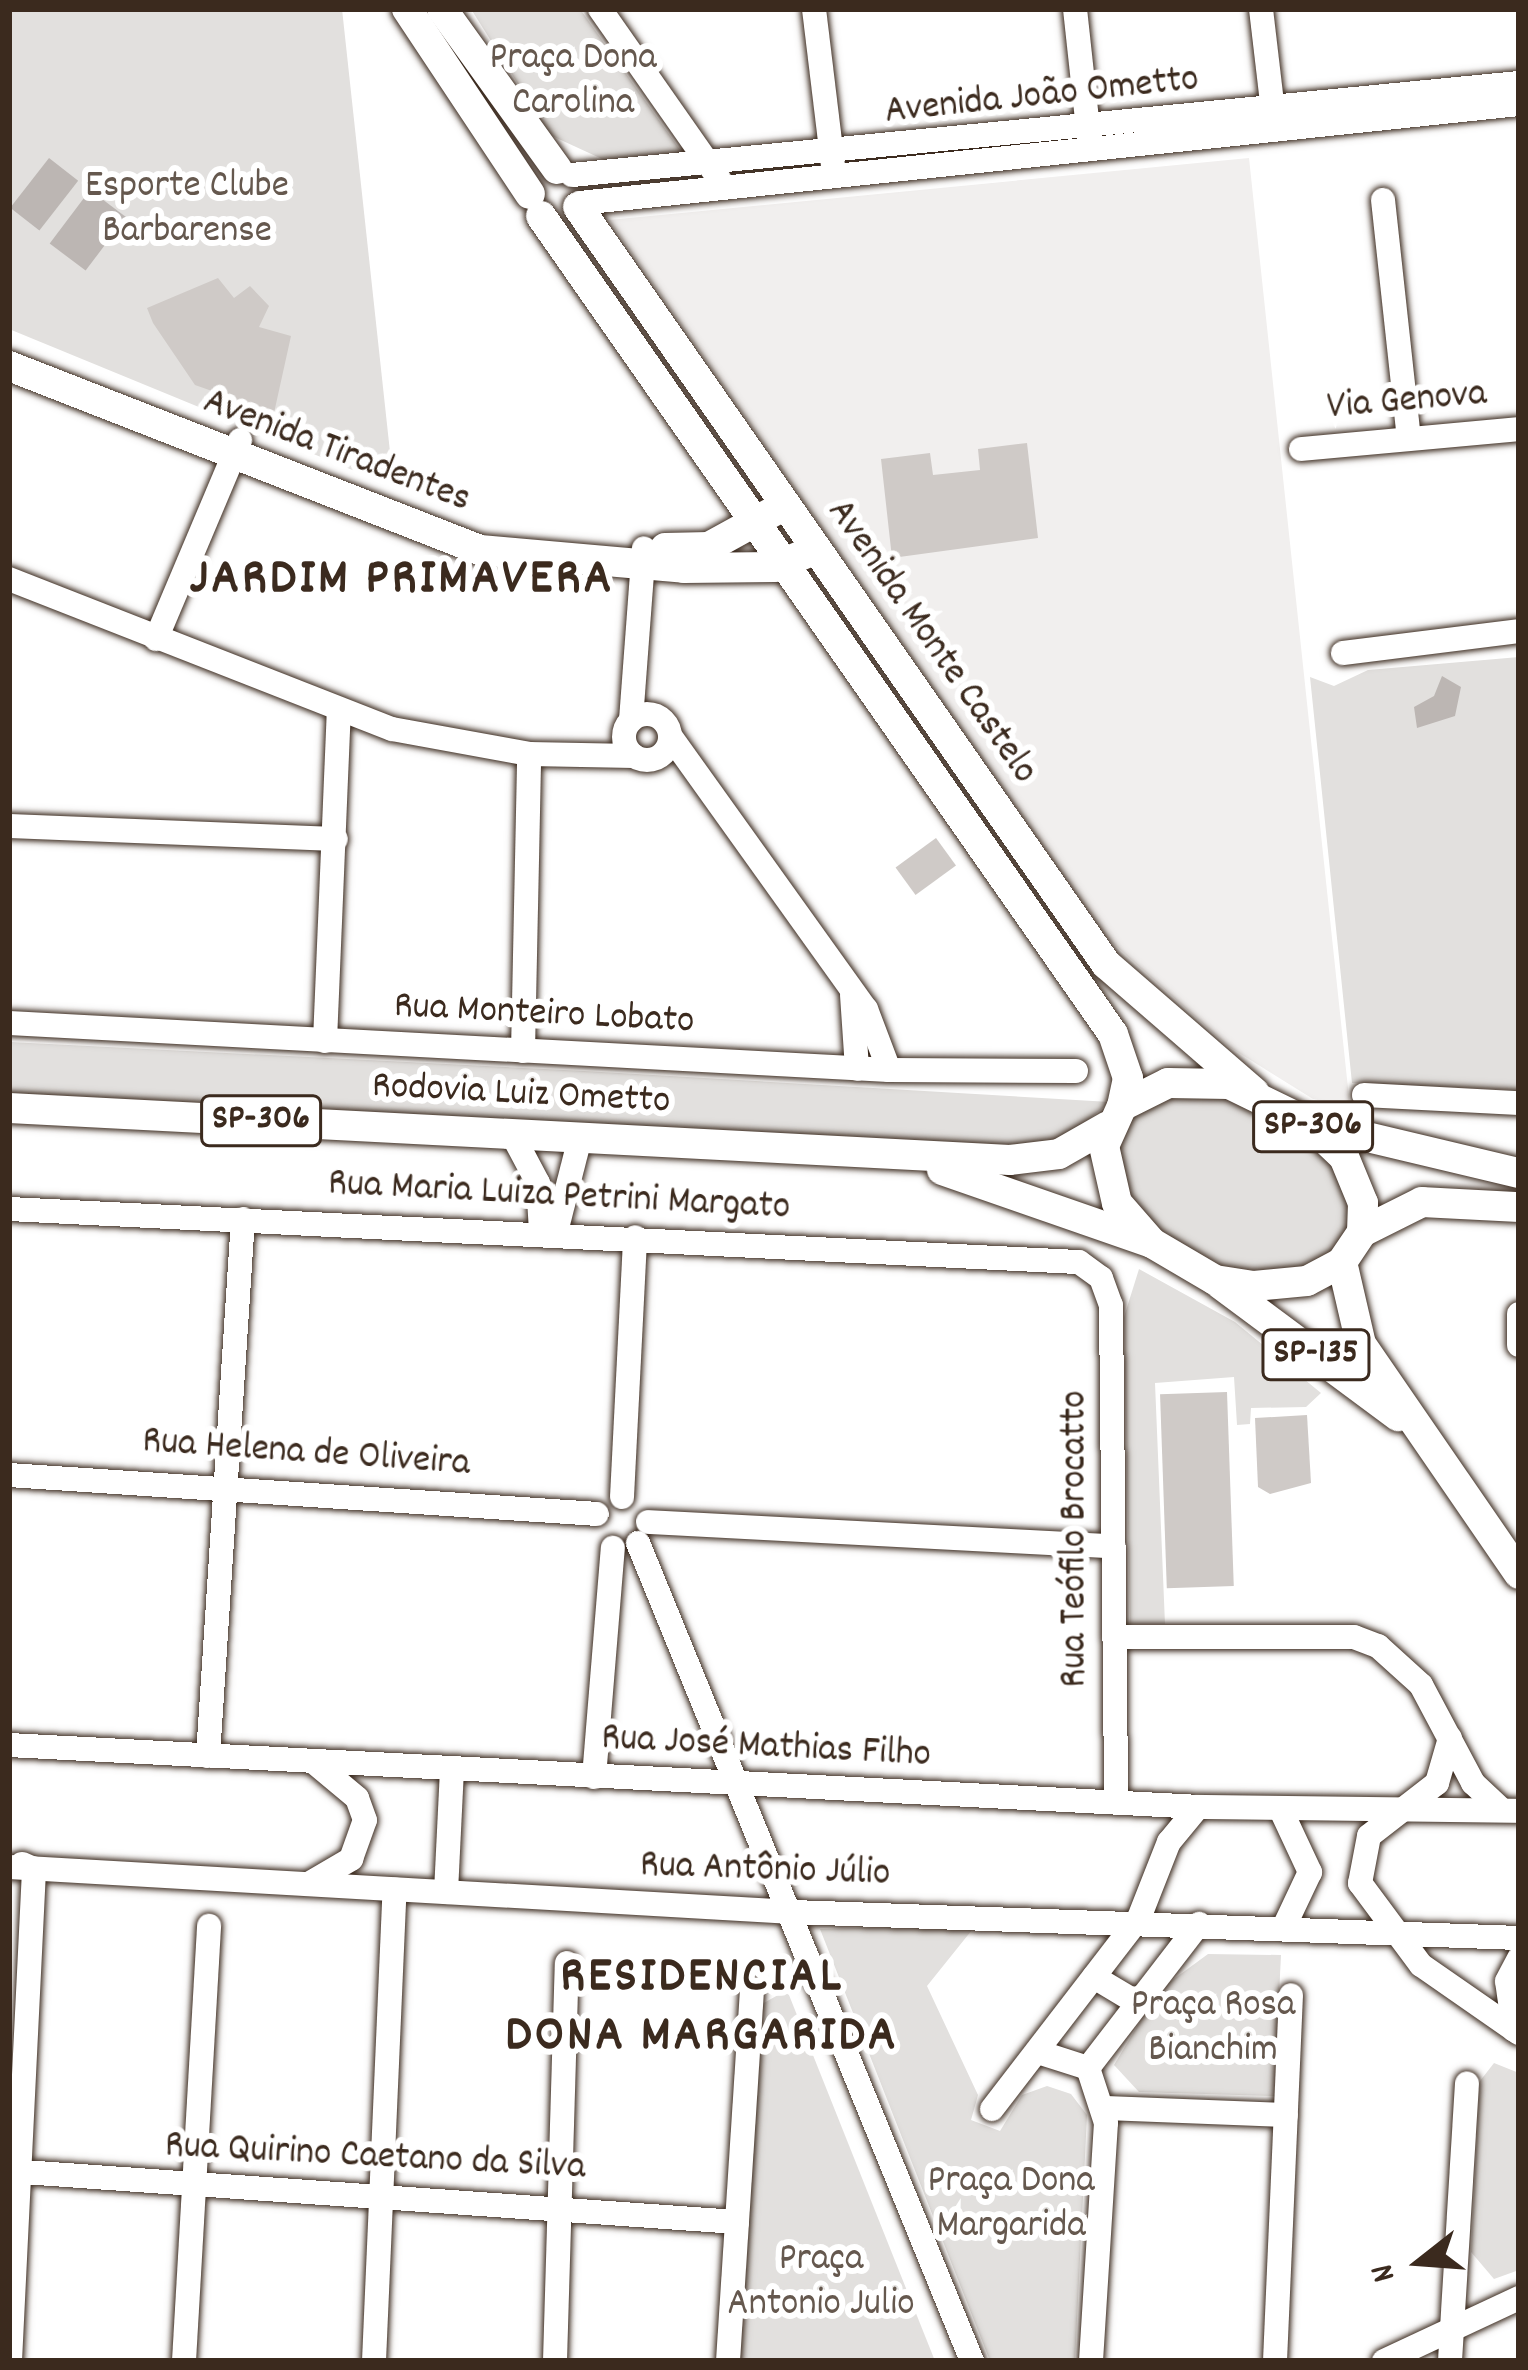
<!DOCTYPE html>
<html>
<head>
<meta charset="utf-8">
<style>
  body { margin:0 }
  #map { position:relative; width:1528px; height:2370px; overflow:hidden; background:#fff; font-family:Dekko,sans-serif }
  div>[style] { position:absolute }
  .built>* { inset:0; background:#f1efee }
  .green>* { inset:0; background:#e2e0de }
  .water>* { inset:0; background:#bcb6b3; transform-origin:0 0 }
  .building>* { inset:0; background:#cfcac7; transform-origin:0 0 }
  .roads { filter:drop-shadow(0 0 3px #3b2a1e) drop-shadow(0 0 3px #3b2a1e) }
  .minor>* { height:24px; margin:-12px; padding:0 12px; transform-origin:12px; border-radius:12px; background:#fff }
  .minor>.ring { margin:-12px; padding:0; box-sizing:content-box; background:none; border:24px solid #fff; border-radius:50% }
  .major>* { height:30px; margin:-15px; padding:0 15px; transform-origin:15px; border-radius:15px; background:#fff }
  span { translate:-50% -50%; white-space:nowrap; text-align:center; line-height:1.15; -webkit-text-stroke:12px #fff; paint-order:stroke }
  .shield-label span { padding:3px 9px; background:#fff; border:3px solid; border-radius:9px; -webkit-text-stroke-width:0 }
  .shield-label { font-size:36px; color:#3b2a1e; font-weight:700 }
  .park-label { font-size:39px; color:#65584e }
  .street-label { font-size:39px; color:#3b2a1e }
  .district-label { font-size:51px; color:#3b2a1e; font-weight:700; letter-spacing:3px }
  .frame { position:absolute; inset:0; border:12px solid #3b2a1e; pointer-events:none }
  .north { position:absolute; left:1360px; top:2202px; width:120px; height:120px; -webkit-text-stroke:9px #fff; paint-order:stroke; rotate:253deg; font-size:33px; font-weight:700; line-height:48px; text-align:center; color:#3b2a1e }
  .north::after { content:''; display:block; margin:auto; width:42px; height:54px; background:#3b2a1e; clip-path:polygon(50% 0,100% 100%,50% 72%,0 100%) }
</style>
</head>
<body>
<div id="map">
  <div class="built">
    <i style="clip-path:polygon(1249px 158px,1350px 1107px,1313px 1099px,1228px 1046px,1106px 937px,609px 220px)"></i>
  </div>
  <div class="green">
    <i style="clip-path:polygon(9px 9px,342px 9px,390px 452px,384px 483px,9px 329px)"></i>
    <i style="clip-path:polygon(471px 9px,580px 9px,683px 154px,613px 164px,550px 135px)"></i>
    <i style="clip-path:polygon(1519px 657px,1519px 1090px,1352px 1083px,1310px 677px,1334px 686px,1368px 670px)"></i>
    <i style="clip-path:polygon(9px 1042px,584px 1071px,1110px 1102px,1052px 1149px,9px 1102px)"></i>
    <i style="clip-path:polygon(1213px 1094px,1295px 1127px,1331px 1158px,1355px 1221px,1326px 1267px,1241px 1278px,1138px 1217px,1115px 1153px,1132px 1116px,1157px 1098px)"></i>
    <i style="clip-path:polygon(1139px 1269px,1235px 1322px,1321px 1393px,1306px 1407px,1251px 1408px,1250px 1424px,1237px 1425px,1234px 1377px,1155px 1383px,1165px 1624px,1130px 1624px,1124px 1317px)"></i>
    <i style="clip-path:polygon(976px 1925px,927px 1986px,978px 2095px,971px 2120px,1000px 2131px,1022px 2095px,1047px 2086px,1071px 2094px,1087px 2115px,1075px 2361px,990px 2361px,820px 1929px)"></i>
    <i style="clip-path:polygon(1208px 1954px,1281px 1955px,1274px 2096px,1139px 2092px,1114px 2065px,1159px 1990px)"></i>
    <i style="clip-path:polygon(787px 1990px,935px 2361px,739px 2361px,762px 2004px)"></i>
    <i style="clip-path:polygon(1494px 2063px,1519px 2073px,1519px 2270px,1494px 2279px,1471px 2252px,1480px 2081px)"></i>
  </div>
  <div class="water">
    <i style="left:49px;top:158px;width:37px;height:63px;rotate:38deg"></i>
    <i style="left:90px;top:190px;width:45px;height:67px;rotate:37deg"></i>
    <i style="clip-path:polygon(1442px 676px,1461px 687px,1455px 716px,1417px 728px,1414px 707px,1434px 696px)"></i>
  </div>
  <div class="building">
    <i style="clip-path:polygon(218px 278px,234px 298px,250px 286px,269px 306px,259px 327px,291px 336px,274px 413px,195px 385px,153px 323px,147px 308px)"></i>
    <i style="clip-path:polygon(1027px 443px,1038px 538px,892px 558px,881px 459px,930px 453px,933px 475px,980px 470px,978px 449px)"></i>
    <i style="left:936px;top:838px;width:34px;height:50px;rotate:54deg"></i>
    <i style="left:1227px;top:1392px;width:194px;height:67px;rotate:88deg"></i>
    <i style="clip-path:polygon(1307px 1415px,1311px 1483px,1270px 1494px,1258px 1487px,1255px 1418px)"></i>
  </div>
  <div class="roads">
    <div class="minor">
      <i style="left:600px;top:9px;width:208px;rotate:55deg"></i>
      <i style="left:814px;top:9px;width:159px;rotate:83.1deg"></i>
      <i style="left:1075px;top:9px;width:138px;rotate:83.8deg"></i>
      <i style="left:1261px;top:9px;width:112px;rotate:83.3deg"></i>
      <i style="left:572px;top:175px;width:951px;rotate:-5.55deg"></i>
      <i style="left:1383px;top:200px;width:239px;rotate:83.8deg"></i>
      <i style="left:580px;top:203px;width:944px;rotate:-6.02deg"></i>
      <i style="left:1301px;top:449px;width:219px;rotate:-5.2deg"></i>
      <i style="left:9px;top:579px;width:411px;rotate:21.4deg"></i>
      <i style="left:392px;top:729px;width:139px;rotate:10.3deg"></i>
      <i style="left:529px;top:754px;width:105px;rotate:1.1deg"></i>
      <i style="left:156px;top:639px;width:216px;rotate:-67.1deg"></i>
      <i style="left:1343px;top:653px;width:177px;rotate:-7.1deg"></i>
      <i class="ring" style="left:624px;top:714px;width:22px;height:22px"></i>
      <i style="left:631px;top:720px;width:172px;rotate:-85.7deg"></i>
      <i style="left:671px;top:737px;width:335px;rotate:54.4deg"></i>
      <i style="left:866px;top:1009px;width:65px;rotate:69.3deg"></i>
      <i style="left:9px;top:826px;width:327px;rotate:2.3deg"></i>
      <i style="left:852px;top:995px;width:74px;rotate:86.1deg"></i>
      <i style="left:9px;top:1023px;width:881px;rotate:3.06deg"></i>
      <i style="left:889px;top:1070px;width:187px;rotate:0.3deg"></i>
      <i style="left:325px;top:1041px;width:328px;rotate:-87.6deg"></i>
      <i style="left:523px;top:1051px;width:297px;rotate:-88.8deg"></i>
      <i style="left:1364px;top:1095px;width:155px;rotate:3deg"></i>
      <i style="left:512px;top:1134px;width:55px;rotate:62deg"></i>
      <i style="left:538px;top:1183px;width:48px;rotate:86.4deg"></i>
      <i style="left:9px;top:1209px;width:1071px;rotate:2.84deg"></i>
      <i style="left:1079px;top:1262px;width:27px;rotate:36deg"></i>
      <i style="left:1101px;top:1278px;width:29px;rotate:70deg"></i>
      <i style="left:1111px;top:1305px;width:497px;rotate:89.4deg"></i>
      <i style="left:556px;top:1232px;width:97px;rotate:-75.7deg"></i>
      <i style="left:1519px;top:1314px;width:31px;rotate:90deg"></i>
      <i style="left:9px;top:1475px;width:589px;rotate:3.79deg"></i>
      <i style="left:622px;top:1497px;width:260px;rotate:-87.1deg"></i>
      <i style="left:648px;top:1522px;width:466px;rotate:3deg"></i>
      <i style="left:638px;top:1543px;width:884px;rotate:67.79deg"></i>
      <i style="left:1114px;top:1637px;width:240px"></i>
      <i style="left:1354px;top:1637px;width:26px;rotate:21deg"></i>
      <i style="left:1378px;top:1646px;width:58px;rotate:42.2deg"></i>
      <i style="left:1421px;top:1685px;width:111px;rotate:62deg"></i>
      <i style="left:1473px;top:1783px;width:38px;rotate:43deg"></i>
      <i style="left:1450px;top:1738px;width:47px;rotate:106.1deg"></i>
      <i style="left:1437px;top:1783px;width:86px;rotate:142.1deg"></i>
      <i style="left:1369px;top:1836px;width:48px;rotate:100.8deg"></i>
      <i style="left:1360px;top:1883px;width:102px;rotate:53.4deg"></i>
      <i style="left:1421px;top:1965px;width:119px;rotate:34.8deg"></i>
      <i style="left:9px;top:1745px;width:1191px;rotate:2.98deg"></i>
      <i style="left:1198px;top:1807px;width:321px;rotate:0.7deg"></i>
      <i style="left:208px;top:1756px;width:538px;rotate:-86.27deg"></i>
      <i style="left:594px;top:1777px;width:230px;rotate:-85.3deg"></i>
      <i style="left:1280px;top:1808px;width:71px;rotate:64.9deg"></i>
      <i style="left:1310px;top:1872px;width:59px;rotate:115.3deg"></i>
      <i style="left:9px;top:1867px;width:785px;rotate:3.29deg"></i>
      <i style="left:793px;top:1912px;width:726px;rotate:2.05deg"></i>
      <i style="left:310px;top:1883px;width:48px;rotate:-30.3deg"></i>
      <i style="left:351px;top:1859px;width:41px;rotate:-70.3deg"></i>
      <i style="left:365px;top:1820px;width:23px;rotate:-110deg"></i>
      <i style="left:357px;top:1798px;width:55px;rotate:-140.2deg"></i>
      <i style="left:446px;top:1892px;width:123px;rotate:-87.2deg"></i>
      <i style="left:1094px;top:1977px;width:49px;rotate:30.8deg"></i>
      <i style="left:1514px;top:2030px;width:49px;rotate:-98.1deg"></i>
      <i style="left:1507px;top:1981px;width:26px;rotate:-62deg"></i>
      <i style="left:1038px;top:2052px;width:52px;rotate:17.7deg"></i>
      <i style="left:1105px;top:2108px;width:181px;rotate:2.2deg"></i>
      <i style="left:992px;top:2109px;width:241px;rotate:-52.4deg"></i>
      <i style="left:1139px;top:1918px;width:82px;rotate:-68.5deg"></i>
      <i style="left:1169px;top:1842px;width:45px;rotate:-50.4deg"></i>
      <i style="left:9px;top:2171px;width:730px;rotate:4.01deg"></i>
      <i style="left:10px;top:2361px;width:493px;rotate:-87.2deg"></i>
      <i style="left:34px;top:1869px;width:13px;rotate:-157deg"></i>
      <i style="left:184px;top:2361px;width:436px;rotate:-86.7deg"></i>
      <i style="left:374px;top:2361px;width:472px;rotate:-87.5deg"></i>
      <i style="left:555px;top:2361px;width:398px;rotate:-88.3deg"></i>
      <i style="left:728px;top:2361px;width:372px;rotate:-86.3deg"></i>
      <i style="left:1091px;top:2361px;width:238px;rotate:-86.4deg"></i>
      <i style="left:1106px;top:2123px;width:58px;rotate:-108.1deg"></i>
      <i style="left:1088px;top:2068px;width:182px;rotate:-52.4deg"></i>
      <i style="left:1275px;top:2361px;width:366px;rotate:-87.5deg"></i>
      <i style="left:1384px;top:2361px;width:149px;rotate:-25deg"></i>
      <i style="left:1450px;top:2361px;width:278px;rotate:-86.5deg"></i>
    </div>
    <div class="major">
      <i style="left:407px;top:9px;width:222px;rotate:56.4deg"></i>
      <i style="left:442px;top:9px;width:197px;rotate:54.3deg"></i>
      <i style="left:578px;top:207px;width:923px;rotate:55.1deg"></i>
      <i style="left:1106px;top:964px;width:196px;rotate:40.9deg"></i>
      <i style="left:541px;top:216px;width:998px;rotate:55.04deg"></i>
      <i style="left:1113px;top:1034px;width:46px;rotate:71.2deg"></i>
      <i style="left:1128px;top:1078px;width:29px;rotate:102deg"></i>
      <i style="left:9px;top:366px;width:506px;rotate:21.34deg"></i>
      <i style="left:480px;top:550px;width:205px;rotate:5deg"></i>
      <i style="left:684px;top:568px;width:90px;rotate:-0.6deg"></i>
      <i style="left:774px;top:567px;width:34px;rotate:-23deg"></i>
      <i style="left:665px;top:548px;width:44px;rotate:-1.3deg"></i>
      <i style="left:709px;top:547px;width:77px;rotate:-28.9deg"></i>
      <i style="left:9px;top:1108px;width:1002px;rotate:2.97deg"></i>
      <i style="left:1010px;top:1160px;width:49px;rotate:-7deg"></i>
      <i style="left:1059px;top:1154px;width:56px;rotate:-29.7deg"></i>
      <i style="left:1321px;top:1126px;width:204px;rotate:13.4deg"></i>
      <i style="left:942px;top:1170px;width:222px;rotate:19.2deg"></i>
      <i style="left:1152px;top:1243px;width:73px;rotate:30.4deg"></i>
      <i style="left:1215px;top:1280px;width:39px;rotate:9deg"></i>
      <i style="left:1254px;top:1286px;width:53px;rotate:-5.4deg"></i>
      <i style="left:1307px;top:1281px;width:40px;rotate:-28deg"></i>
      <i style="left:1342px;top:1262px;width:36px;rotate:-56deg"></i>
      <i style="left:1362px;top:1232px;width:29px;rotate:-88deg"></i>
      <i style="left:1363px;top:1203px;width:50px;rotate:-112.4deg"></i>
      <i style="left:1344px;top:1157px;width:51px;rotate:-136.6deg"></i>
      <i style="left:1307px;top:1122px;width:87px;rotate:-154deg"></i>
      <i style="left:1229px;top:1084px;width:61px;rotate:-179.1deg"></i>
      <i style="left:1168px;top:1083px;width:51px;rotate:153.4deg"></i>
      <i style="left:1122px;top:1106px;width:44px;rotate:114.2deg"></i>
      <i style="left:1104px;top:1146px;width:58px;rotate:77.2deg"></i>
      <i style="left:1117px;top:1203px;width:53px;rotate:48.8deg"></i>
      <i style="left:1362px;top:1232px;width:67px;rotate:-26.6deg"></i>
      <i style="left:1422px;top:1202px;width:97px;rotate:3deg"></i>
      <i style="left:1342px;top:1262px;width:84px;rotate:77deg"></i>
      <i style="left:1361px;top:1344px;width:279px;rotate:55.5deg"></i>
      <i style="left:1220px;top:1284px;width:222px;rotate:36.6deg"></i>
    </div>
  </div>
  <div class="shield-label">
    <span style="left:261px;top:1121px">SP-306</span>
    <span style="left:1313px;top:1127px">SP-306</span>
    <span style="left:1316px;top:1355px">SP-135</span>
  </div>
  <div class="park-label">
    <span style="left:573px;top:83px">Praça Dona<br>Carolina</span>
    <span style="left:187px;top:211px">Esporte Clube<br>Barbarense</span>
    <span style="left:1213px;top:2030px">Praça Rosa<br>Bianchim</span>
    <span style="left:1011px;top:2206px">Praça Dona<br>Margarida</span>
    <span style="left:821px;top:2284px">Praça<br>Antonio Julio</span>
  </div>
  <div class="street-label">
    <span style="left:1042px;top:98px;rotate:-6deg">Avenida João Ometto</span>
    <span style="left:1407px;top:403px;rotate:-5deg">Via Genova</span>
    <span style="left:336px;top:453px;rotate:21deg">Avenida Tiradentes</span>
    <span style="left:930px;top:643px;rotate:55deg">Avenida Monte Castelo</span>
    <span style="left:544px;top:1016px;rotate:3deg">Rua Monteiro Lobato</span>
    <span style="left:521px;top:1096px;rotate:3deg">Rodovia Luiz Ometto</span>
    <span style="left:559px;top:1198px;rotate:3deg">Rua Maria Luiza Petrini Margato</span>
    <span style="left:306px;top:1455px;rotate:4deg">Rua Helena de Oliveira</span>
    <span style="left:1077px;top:1539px;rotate:-90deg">Rua Teófilo Brocatto</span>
    <span style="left:766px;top:1749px;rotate:3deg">Rua José Mathias Filho</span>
    <span style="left:765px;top:1872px;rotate:2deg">Rua Antônio Júlio</span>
    <span style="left:375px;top:2159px;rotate:3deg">Rua Quirino Caetano da Silva</span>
  </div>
  <div class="district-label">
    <span style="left:402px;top:581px">JARDIM PRIMAVERA</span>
    <span style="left:702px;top:2009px">RESIDENCIAL<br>DONA MARGARIDA</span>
  </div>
  <div class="frame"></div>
  <div class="north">N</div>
</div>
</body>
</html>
